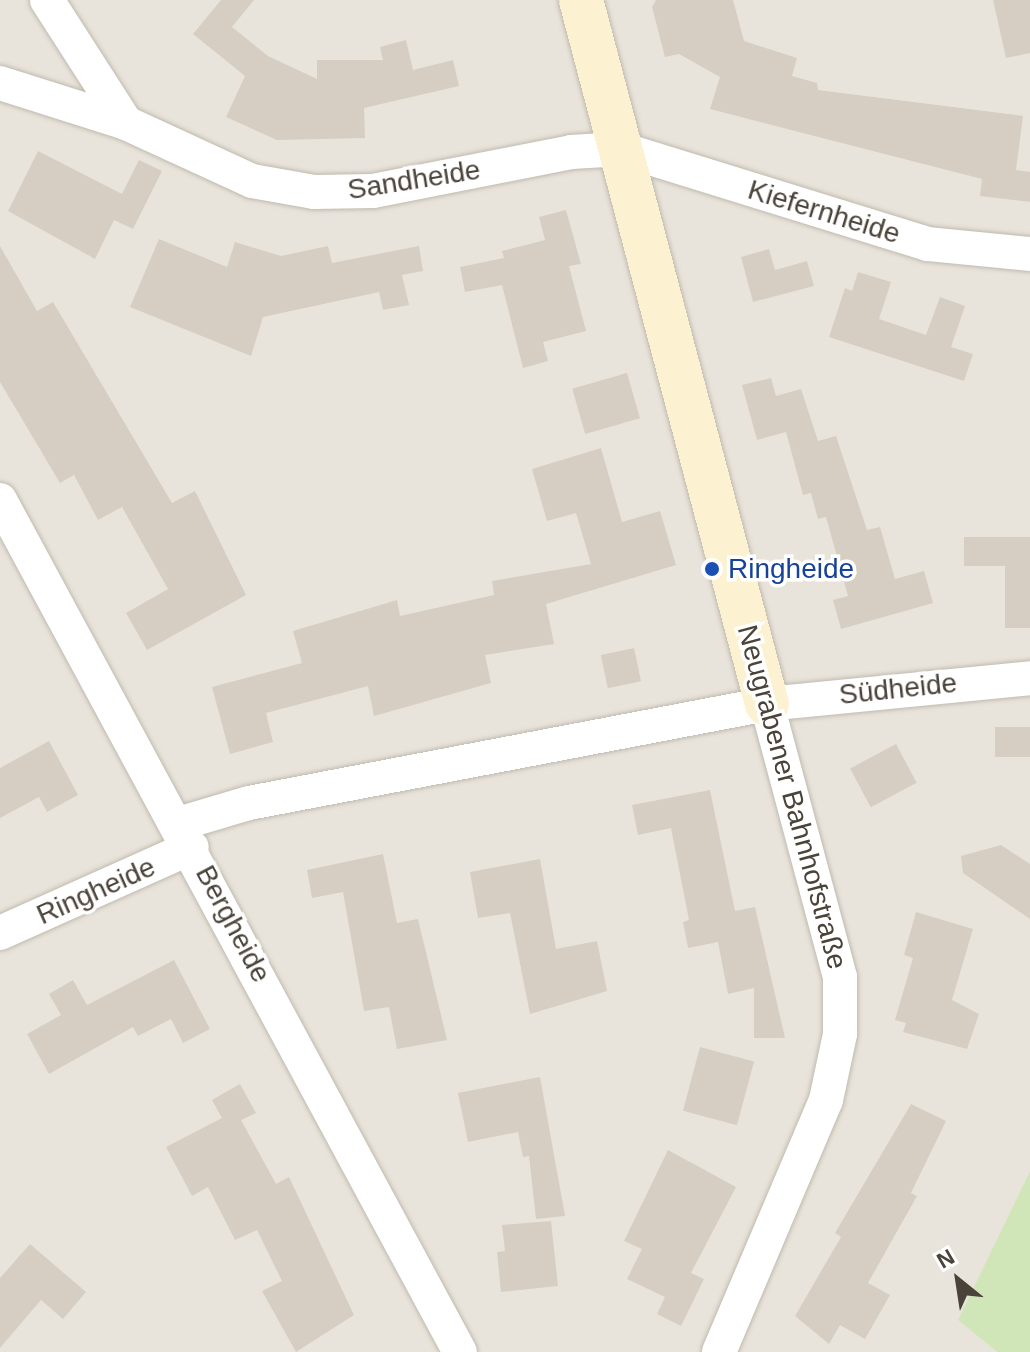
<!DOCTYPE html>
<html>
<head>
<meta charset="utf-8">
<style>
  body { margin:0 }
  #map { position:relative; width:1030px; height:1352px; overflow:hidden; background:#f5f2ec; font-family:Arial,sans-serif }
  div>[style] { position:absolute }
  .residential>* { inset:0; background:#e9e4db }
  .green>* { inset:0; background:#d1e6b8 }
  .building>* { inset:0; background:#d6cec2; transform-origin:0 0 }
  .roads { filter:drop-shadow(0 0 2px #c0baaf) drop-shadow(0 0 2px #c0baaf) }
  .street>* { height:34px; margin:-17px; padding:0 17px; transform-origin:17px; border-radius:17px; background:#fff }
  .secondary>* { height:44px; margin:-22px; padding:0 22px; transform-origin:22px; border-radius:22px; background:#fcf1d0 }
  .dots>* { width:22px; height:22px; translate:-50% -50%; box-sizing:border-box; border:4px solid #fff; border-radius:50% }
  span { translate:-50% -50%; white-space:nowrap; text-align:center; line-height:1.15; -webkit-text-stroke:7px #fff; paint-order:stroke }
  .street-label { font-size:28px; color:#49433a }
  .transit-label { font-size:28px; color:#164399 }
  .left { translate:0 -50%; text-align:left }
  .north { position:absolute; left:918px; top:1240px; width:80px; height:80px; -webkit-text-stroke:6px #fff; paint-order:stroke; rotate:330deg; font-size:22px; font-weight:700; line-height:32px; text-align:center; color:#49433a }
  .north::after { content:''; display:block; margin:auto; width:28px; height:36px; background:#49433a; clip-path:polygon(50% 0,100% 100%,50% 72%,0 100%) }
</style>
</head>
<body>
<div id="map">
  <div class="residential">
    <i style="clip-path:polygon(0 0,1030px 0,1030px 1171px,959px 1320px,997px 1352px,0 1352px)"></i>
  </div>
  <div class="green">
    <i style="clip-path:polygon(1030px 1171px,1030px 1352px,997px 1352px,958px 1320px)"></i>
  </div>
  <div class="building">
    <i style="clip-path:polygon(221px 0,254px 0,232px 27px,268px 56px,317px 79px,317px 60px,383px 60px,380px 47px,406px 40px,413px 70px,453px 60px,459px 86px,364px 108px,365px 138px,277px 140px,226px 117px,245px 76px,193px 34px)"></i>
    <i style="clip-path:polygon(656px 0,733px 0,744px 41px,797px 58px,792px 76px,817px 83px,818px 90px,1023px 116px,1016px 170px,1030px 172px,1030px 202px,980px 196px,982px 179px,710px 109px,720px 77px,679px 54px,665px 57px,652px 7px)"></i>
    <i style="clip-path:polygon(993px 0,1030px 0,1030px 53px,1006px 58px)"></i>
    <i style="clip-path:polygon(38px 151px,122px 194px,139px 160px,162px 171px,133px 229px,114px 220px,95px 259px,8px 211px)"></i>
    <i style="clip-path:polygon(566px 210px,581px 264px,569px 266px,586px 331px,543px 342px,548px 361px,523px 368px,502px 285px,465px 292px,460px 267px,504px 258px,502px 251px,545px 240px,539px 217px)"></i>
    <i style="clip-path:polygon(159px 239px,227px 267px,235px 242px,281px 256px,328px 246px,332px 263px,419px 246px,423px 271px,402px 275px,409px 305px,383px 310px,379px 292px,263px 317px,251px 356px,130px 307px)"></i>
    <i style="clip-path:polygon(0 246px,37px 311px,53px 302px,172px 503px,195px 491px,246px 595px,147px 650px,126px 613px,168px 589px,122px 507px,98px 520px,74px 475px,60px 483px,0 382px)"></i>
    <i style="clip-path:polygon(769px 249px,775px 270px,807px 261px,814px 286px,753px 302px,741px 257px)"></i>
    <i style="clip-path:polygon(858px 272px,891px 282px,879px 319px,926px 335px,940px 297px,965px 306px,951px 347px,973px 354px,964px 381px,829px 337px,845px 288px,852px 291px)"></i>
    <i style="left:627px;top:373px;width:47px;height:57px;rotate:74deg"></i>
    <i style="clip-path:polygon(771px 378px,776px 396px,801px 389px,818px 441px,836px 436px,867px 530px,880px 527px,895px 579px,924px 571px,933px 603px,841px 629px,833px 600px,848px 596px,826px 517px,818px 519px,811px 493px,803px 495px,786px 432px,757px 440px,742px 385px)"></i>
    <i style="clip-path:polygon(601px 448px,622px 522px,660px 511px,676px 565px,546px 604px,554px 644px,485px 655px,491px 683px,374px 716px,368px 686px,266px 713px,273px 742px,230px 754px,212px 687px,302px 663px,293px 631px,397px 600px,400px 616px,494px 595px,492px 581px,591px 564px,576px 513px,547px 521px,532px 469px)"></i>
    <i style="clip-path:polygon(964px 537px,1030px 537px,1030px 628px,1005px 628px,1005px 566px,964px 566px)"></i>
    <i style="left:634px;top:648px;width:34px;height:34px;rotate:78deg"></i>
    <i style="left:1030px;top:727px;width:30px;height:35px;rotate:90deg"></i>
    <i style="clip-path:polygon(49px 741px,78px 795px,47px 812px,39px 797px,0 818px,0 768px)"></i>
    <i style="left:896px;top:744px;width:44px;height:52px;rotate:62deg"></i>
    <i style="clip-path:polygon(710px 790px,735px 911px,755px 907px,785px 1038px,754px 1038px,754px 988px,728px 994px,718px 942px,688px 948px,683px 922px,689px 920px,671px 828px,638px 835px,632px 805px)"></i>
    <i style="clip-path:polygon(1001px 845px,1030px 864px,1030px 919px,963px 873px,961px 856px)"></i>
    <i style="clip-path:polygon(383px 854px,397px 923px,418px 919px,447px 1040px,397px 1049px,389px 1007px,364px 1011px,343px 892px,312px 898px,307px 870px)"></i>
    <i style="clip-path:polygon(540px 859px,556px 949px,597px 941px,607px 991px,530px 1014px,510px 913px,478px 918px,470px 872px)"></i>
    <i style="clip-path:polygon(916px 912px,973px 929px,952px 1000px,979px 1014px,967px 1049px,903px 1032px,906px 1023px,895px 1020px,913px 958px,904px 955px)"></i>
    <i style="clip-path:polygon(174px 960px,210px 1029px,183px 1043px,171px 1019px,138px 1036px,133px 1027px,49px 1074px,27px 1034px,61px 1015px,49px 994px,73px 980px,87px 1005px)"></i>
    <i style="left:700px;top:1047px;width:56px;height:66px;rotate:15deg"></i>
    <i style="clip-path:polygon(540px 1077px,565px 1216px,536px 1219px,529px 1156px,523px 1157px,518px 1132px,468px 1142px,458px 1093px)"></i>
    <i style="clip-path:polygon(240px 1084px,256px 1113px,241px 1120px,276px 1184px,289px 1177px,354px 1315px,296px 1352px,262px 1291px,282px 1281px,257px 1230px,235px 1240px,208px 1187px,192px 1196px,166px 1147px,222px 1118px,212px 1100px)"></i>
    <i style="clip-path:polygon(911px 1104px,946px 1121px,911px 1193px,917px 1196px,868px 1283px,890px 1295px,865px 1339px,840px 1325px,829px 1344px,795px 1316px,841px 1237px,835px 1233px)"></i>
    <i style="clip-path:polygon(668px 1150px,736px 1187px,691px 1273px,704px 1279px,681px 1326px,657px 1314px,665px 1297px,627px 1279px,642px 1249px,624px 1241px)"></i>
    <i style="clip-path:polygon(551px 1221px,558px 1286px,501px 1292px,497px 1252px,505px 1251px,502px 1225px)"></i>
    <i style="clip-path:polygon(30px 1244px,86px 1292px,63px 1319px,41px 1300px,0 1348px,0 1278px)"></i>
  </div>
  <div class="roads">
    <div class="street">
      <i style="left:47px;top:0;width:146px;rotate:57.3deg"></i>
      <i style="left:126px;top:123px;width:139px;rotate:24.7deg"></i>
      <i style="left:252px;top:181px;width:63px;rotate:10.1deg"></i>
      <i style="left:314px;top:192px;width:59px;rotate:-1deg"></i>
      <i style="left:373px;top:191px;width:202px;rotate:-11.1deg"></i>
      <i style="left:571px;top:152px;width:50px;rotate:-3.4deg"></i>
      <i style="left:621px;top:149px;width:321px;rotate:17.2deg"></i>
      <i style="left:928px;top:244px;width:102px;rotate:5.6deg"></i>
      <i style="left:0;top:83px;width:132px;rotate:17.6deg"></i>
      <i style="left:0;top:500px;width:968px;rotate:61.64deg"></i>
      <i style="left:178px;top:824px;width:74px;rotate:-16.5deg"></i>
      <i style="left:249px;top:803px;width:527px;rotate:-10.82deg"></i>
      <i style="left:767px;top:704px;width:264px;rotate:-5.6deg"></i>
      <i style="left:0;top:933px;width:210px;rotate:-24.1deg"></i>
      <i style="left:719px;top:1352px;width:274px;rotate:-67deg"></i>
      <i style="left:826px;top:1100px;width:67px;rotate:-78deg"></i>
      <i style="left:840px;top:1034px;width:57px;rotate:-90deg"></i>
      <i style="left:840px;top:977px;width:283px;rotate:-105deg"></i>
    </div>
    <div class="secondary">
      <i style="left:581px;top:0;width:728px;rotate:75.2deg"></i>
    </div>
  </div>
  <div class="dots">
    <i style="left:712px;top:569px;background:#1a4fb4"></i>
  </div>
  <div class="street-label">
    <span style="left:414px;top:180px;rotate:-9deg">Sandheide</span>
    <span style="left:824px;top:212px;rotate:17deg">Kiefernheide</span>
    <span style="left:898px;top:689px;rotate:-6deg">Südheide</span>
    <span style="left:792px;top:797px;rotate:75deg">Neugrabener Bahnhofstraße</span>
    <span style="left:96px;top:891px;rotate:-24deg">Ringheide</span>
    <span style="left:233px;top:924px;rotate:62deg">Bergheide</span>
  </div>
  <div class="transit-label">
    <span class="left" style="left:728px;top:569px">Ringheide</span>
  </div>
  <div class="north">N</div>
</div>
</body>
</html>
